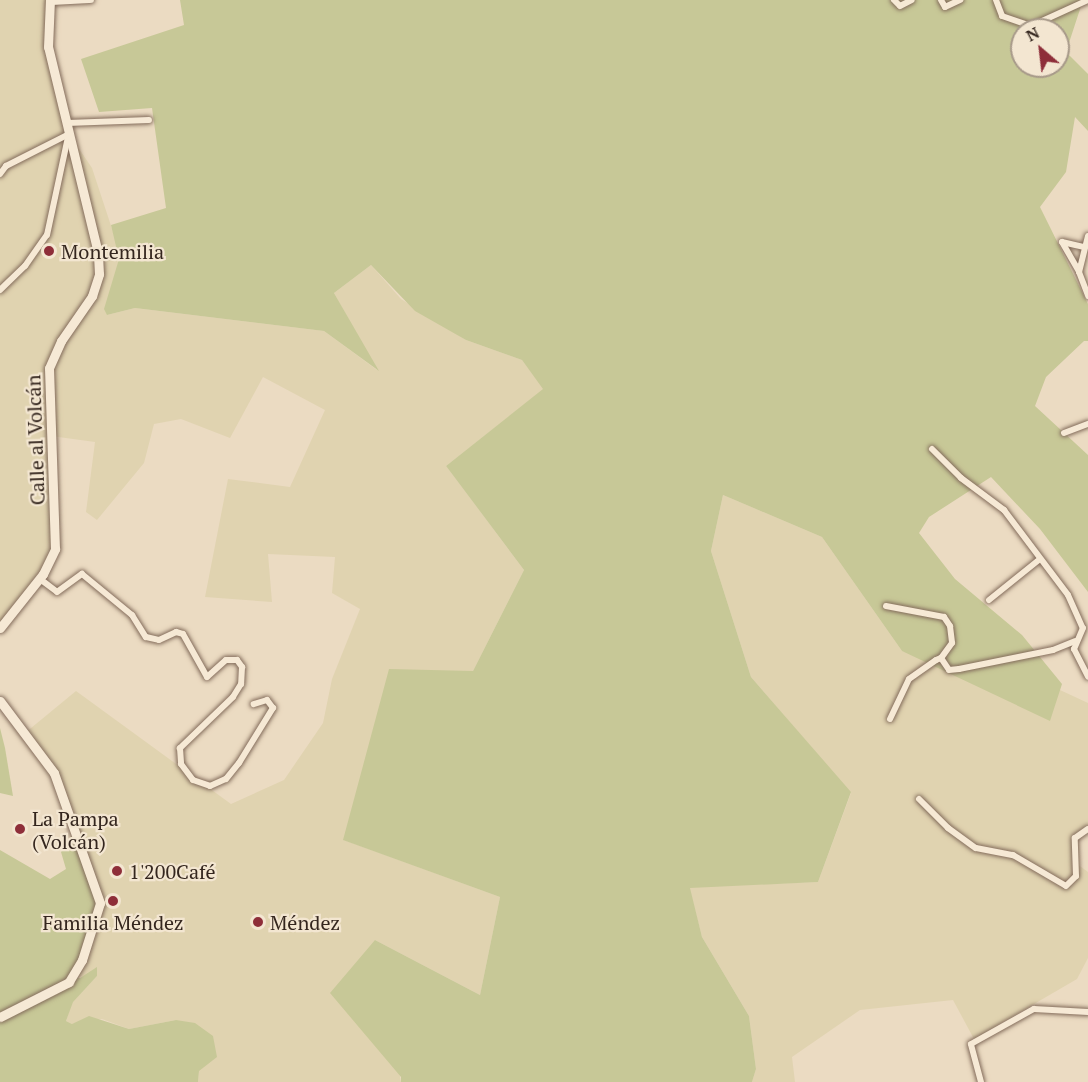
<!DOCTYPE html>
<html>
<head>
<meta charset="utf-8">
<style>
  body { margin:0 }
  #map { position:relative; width:1088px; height:1082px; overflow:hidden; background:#ebdbc2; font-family:"PT Serif",serif }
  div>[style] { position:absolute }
  .farmland>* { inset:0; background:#e0d3b0 }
  .green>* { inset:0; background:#c7c897 }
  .roads { filter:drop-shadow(0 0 2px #836c5b) drop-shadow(0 0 2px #836c5b) }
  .street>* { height:6px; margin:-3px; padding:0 3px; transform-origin:3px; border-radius:3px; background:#f6e9d5 }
  .secondary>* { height:9px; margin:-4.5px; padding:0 4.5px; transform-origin:4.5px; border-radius:4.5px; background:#f6e9d5 }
  .dots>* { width:16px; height:16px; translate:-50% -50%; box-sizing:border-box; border:3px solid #f3e6d1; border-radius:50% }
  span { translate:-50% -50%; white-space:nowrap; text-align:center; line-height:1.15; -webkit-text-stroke:4.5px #f3e6d1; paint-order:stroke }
  .poi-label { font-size:20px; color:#34261e }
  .left { translate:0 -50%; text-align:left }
  .street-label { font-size:20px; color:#34261e }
  .north { position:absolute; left:1010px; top:18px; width:60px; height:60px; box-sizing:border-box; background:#f3e6d1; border:2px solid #a79989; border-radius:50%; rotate:332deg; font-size:16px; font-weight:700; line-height:24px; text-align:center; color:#34261e }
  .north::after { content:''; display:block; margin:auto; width:21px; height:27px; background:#8e2e39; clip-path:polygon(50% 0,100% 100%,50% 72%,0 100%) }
</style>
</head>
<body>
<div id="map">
  <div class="farmland">
    <i style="clip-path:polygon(0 0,50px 0,46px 33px,69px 134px,92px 168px,116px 241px,119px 259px,107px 315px,135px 308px,324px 331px,377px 370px,334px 293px,371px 265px,401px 299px,466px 340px,522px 360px,544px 389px,446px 466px,524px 570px,473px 671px,344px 840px,500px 897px,480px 995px,375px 940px,401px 1082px,198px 1082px,199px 1071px,176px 1020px,129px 1029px,102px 1019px,72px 1024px,66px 1021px,72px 1002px,97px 976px,73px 977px,99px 913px,58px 783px,25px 733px,76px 691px,231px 804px,284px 780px,323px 723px,332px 679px,360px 609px,332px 593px,335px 557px,268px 554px,272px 602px,205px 597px,228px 479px,290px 487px,325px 410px,263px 377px,230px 438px,181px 419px,154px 424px,144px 463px,97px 520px,86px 512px,95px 442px,51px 436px,55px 549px,0 628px)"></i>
    <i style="clip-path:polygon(723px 495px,822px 537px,902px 651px,1060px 690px,1088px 703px,1088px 829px,1075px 838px,1077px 864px,1088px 872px,1088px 958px,1077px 979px,974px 1039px,953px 1000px,860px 1010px,792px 1057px,795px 1082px,752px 1082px,756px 1069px,749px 1016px,702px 937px,689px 887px,818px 882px,851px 793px,751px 677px,711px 551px)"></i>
  </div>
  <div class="green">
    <i style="clip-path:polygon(evenodd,180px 0,1083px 0,1066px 52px,1088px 74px,1088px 131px,1075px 117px,1066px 172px,1040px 207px,1088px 304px,1088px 341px,1084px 341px,1046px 377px,1035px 406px,1088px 455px,1088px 592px,1040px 529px,991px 477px,929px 517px,919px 533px,955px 579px,1022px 635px,1062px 684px,1050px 721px,902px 651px,822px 537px,723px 495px,711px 551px,751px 677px,851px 792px,818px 882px,690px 888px,702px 937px,749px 1016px,756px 1069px,752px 1082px,401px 1082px,401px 1077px,330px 993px,375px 940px,480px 995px,500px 897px,343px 840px,389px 669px,473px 671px,524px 570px,446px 466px,543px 389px,522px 360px,466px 340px,415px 311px,371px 265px,334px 293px,379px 371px,324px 331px,135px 308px,107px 315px,104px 309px,119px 259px,111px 225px,166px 208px,152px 108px,99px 112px,81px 59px,184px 25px,180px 0,1022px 30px,1058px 30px,1058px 66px,1022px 66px,1022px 30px)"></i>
    <i style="clip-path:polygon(0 728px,5px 748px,13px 796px,0 793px)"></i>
    <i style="clip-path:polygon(76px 830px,99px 899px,74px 976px,80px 978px,97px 967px,97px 976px,73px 1002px,66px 1021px,72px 1024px,89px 1016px,129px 1029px,176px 1020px,195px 1023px,213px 1036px,217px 1057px,199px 1071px,198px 1082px,0 1082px,0 850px,50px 879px,66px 869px,61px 852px)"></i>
  </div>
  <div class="roads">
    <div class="street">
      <i style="left:894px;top:0;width:8px;rotate:45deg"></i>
      <i style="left:900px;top:6px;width:13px;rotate:-27deg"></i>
      <i style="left:941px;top:0;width:8px;rotate:60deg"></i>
      <i style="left:945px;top:7px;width:17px;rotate:-25deg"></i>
      <i style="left:996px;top:0;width:17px;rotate:69deg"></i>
      <i style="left:1002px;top:16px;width:31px;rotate:19deg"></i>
      <i style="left:1031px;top:26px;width:63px;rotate:-24.5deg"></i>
      <i style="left:50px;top:2px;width:41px;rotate:-2.8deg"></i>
      <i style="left:67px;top:123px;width:82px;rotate:-2.1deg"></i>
      <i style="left:0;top:174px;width:10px;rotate:-53deg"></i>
      <i style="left:6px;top:166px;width:71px;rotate:-26.9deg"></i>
      <i style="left:1088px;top:236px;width:37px;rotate:104deg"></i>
      <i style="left:1079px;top:272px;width:26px;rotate:69deg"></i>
      <i style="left:1062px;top:242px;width:34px;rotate:60deg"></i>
      <i style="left:1062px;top:242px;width:23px;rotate:13deg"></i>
      <i style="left:0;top:290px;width:35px;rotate:-44deg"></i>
      <i style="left:25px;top:266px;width:38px;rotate:-55deg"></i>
      <i style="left:47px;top:235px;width:100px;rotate:-77.9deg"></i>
      <i style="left:1064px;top:433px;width:26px;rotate:-21deg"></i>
      <i style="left:932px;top:449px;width:41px;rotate:45deg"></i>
      <i style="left:961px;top:478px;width:54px;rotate:36.7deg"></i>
      <i style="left:1004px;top:510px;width:106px;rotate:53deg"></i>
      <i style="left:1068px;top:595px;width:36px;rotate:66deg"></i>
      <i style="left:1083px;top:628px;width:23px;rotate:113deg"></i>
      <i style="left:1074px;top:649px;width:31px;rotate:63deg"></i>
      <i style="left:40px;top:579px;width:21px;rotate:37deg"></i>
      <i style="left:57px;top:592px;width:31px;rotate:-36deg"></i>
      <i style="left:82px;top:574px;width:65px;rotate:39.4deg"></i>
      <i style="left:132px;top:615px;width:26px;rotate:58deg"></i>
      <i style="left:146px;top:637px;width:13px;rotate:13deg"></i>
      <i style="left:159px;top:640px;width:19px;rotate:-25deg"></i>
      <i style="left:176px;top:632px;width:7px;rotate:16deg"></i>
      <i style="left:183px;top:634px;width:49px;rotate:60.8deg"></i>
      <i style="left:207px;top:677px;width:25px;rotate:-42deg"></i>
      <i style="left:226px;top:660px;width:11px"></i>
      <i style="left:237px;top:660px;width:9px;rotate:54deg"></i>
      <i style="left:242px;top:667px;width:17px;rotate:93deg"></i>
      <i style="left:241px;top:684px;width:15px;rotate:122deg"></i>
      <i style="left:233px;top:697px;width:74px;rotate:136.1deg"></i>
      <i style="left:180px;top:748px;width:16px;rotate:86deg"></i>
      <i style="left:181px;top:764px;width:20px;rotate:53deg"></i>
      <i style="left:193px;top:780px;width:18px;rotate:19deg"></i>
      <i style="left:210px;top:786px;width:17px;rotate:-24deg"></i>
      <i style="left:226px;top:779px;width:21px;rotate:-51deg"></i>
      <i style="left:239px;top:763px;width:65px;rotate:-58.3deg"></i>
      <i style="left:273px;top:708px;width:10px;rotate:-127deg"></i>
      <i style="left:267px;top:700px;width:14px;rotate:163deg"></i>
      <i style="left:989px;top:600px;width:65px;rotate:-38.8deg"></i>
      <i style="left:886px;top:606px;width:59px;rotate:10.7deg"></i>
      <i style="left:944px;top:617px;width:11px;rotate:56deg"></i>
      <i style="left:950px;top:626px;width:17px;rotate:83deg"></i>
      <i style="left:952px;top:643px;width:19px;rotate:126deg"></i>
      <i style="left:890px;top:719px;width:44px;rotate:-64.6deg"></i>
      <i style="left:909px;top:679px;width:33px;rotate:-35deg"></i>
      <i style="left:936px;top:660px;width:5px;rotate:-22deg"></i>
      <i style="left:941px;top:658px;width:14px;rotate:56deg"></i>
      <i style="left:949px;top:670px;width:10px;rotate:-6deg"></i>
      <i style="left:959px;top:669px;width:96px;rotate:-11.4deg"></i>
      <i style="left:1053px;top:650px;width:24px;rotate:-22deg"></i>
      <i style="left:919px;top:799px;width:41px;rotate:45deg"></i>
      <i style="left:948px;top:828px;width:34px;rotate:36deg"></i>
      <i style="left:976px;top:848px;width:38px;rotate:11deg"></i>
      <i style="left:1013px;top:855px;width:61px;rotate:30.3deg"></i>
      <i style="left:1066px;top:886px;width:14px;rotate:-45deg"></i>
      <i style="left:1076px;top:876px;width:38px;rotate:-92deg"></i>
      <i style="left:1075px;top:838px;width:16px;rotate:-35deg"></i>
      <i style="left:981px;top:1082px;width:39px;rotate:-105deg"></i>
      <i style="left:971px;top:1044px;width:72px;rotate:-29.1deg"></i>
      <i style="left:1034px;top:1009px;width:54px;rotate:3.2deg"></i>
    </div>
    <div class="secondary">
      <i style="left:0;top:628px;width:69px;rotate:-51.5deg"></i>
      <i style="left:43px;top:574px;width:28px;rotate:-64deg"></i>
      <i style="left:55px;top:549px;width:181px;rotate:-91.9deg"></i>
      <i style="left:49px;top:368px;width:30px;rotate:-66deg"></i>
      <i style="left:61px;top:341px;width:55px;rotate:-55.4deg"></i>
      <i style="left:92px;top:296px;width:23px;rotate:-72deg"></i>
      <i style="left:99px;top:274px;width:21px;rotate:-93deg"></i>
      <i style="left:98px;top:253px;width:212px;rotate:-103.6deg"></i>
      <i style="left:48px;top:47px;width:47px;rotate:-87.6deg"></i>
      <i style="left:0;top:701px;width:90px;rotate:53.1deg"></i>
      <i style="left:54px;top:773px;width:138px;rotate:70.5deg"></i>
      <i style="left:100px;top:903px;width:60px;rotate:107.5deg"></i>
      <i style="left:82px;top:960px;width:26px;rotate:121deg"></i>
      <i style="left:69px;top:982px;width:77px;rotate:153.1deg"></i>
    </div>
  </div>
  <div class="dots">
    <i style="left:49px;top:251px;background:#8e2e39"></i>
    <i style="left:20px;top:829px;background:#8e2e39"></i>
    <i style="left:117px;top:871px;background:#8e2e39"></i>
    <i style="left:113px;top:901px;background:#8e2e39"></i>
    <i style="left:258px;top:922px;background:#8e2e39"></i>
  </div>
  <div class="poi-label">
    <span class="left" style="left:61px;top:251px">Montemilia</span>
    <span class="left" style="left:32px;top:830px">La Pampa<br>(Volcán)</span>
    <span class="left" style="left:129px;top:871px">1'200Café</span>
    <span style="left:113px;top:922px">Familia Méndez</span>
    <span class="left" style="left:270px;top:922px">Méndez</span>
  </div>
  <div class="street-label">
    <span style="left:35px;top:440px;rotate:-92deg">Calle al Volcán</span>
  </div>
  <div class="north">N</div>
</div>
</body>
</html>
